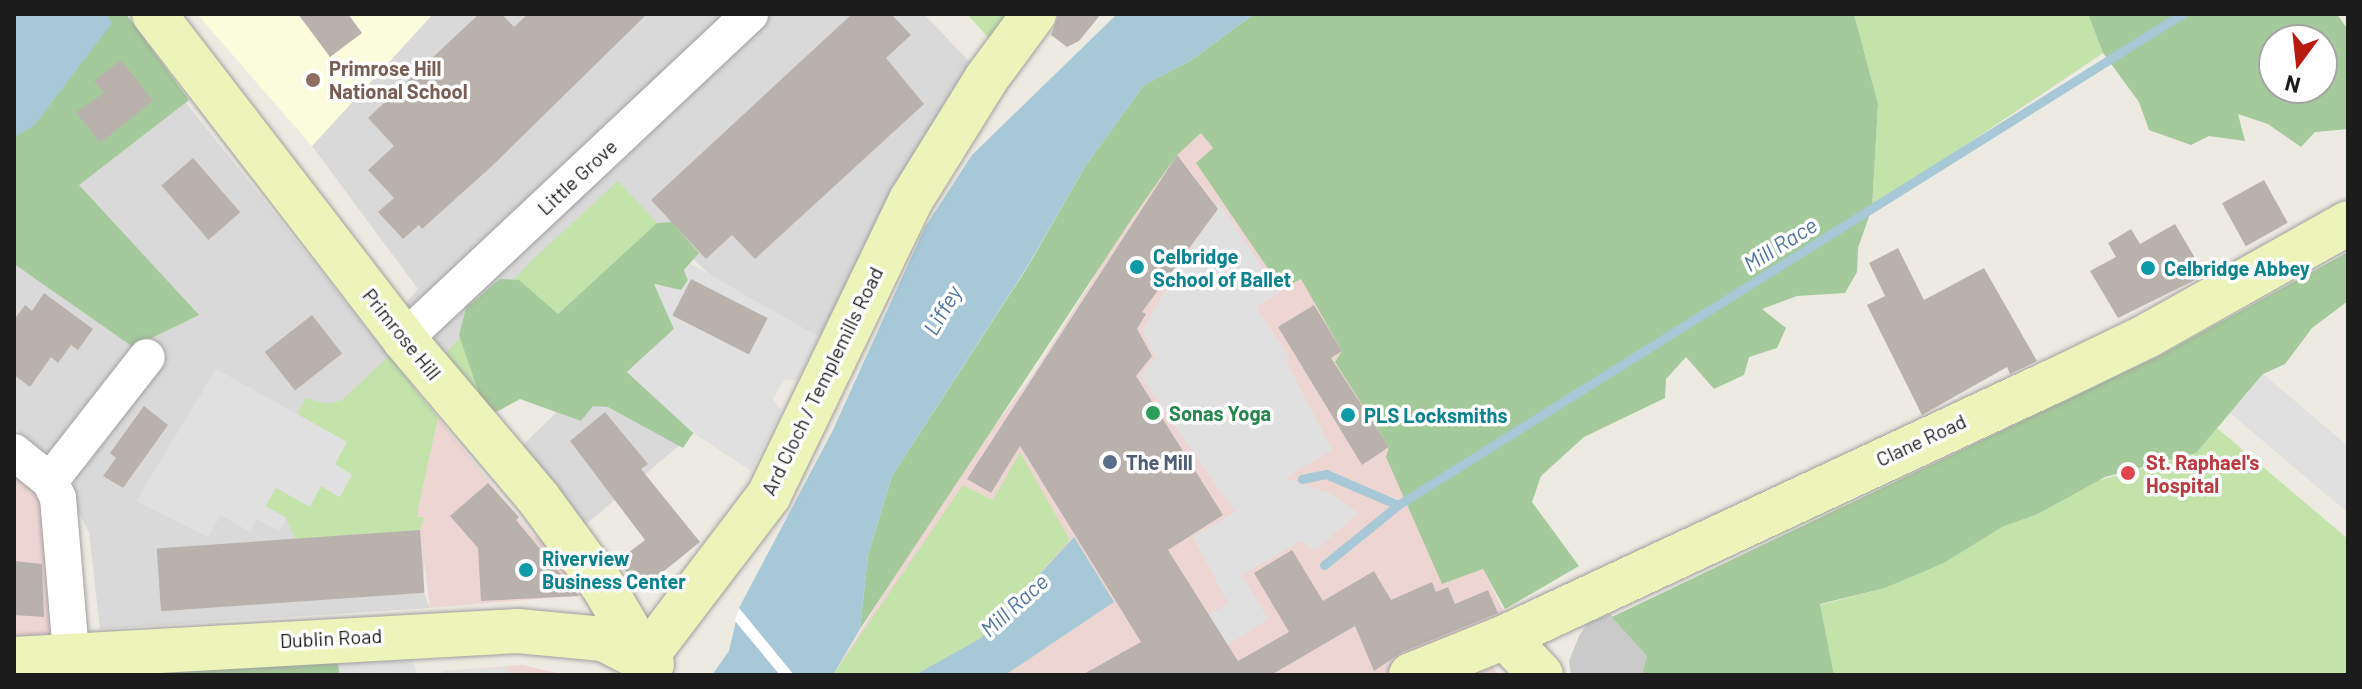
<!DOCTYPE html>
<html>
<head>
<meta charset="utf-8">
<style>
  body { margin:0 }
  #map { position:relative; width:2362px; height:689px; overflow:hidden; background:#edeae2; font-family:Barlow,sans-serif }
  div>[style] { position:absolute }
  .residential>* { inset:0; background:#dad9d9 }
  .commercial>* { inset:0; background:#edd5d2 }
  .education>* { inset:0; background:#fafcdc }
  .religious>* { inset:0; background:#cacaca }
  .grass>* { inset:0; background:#c3e3ab }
  .forest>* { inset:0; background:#a4c99a }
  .parking>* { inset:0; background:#e0e0e0 }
  .water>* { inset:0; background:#a6c8d7 }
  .pier>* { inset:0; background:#fff }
  .stream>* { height:9px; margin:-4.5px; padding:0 4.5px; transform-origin:4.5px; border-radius:4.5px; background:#a6c8d7 }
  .building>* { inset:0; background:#b9b2ac; transform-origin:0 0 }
  .roads { filter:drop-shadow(0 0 2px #a0a0a0) drop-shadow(0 0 2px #a0a0a0) }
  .street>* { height:36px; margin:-18px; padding:0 18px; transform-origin:18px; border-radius:18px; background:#fff }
  .secondary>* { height:44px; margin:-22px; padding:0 22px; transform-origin:22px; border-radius:22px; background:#edf4b9 }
  .dots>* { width:22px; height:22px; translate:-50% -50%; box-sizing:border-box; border:4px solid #fff; border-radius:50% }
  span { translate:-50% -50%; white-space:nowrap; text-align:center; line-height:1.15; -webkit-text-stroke:7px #fff; paint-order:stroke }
  .education-label { font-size:20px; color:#785e54; font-weight:700 }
  .left { translate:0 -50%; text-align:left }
  .street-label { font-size:20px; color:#1c1c1c }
  .culture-label { font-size:20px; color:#0d838f; font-weight:700 }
  .leisure-label { font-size:20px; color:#27864d; font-weight:700 }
  .service-label { font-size:20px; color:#4e5e75; font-weight:700 }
  .health-label { font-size:20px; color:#be3a42; font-weight:700 }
  .water-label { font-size:22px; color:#5074a3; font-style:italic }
  .frame { position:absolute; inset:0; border:16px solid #1c1c1c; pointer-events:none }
  .north { position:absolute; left:2258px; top:24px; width:80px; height:80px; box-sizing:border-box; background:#fff; border:2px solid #a4a4a4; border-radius:50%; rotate:195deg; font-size:22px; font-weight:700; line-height:32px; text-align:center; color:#1c1c1c }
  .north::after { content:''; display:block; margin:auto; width:28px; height:36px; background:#b91b0f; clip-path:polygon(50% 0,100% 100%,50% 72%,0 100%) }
</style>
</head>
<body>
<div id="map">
  <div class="residential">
    <i style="clip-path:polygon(433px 14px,924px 14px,986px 79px,859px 261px,819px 337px,719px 284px,657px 223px,473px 392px,401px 308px,418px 289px,312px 146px)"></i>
    <i style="clip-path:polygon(131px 34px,438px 418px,418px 509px,424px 517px,424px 593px,430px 608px,100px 629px,89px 533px,73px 501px,75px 480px,14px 427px,14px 264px,133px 347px,30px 136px)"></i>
    <i style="clip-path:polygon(612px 358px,694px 433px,584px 526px,521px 447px)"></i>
  </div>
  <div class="commercial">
    <i style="clip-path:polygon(1187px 114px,1213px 148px,1196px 163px,1215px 191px,1282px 288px,1301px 279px,1348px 354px,1391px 444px,1442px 584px,1483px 569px,1510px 625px,1493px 668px,1499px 675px,833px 675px,956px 478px,1032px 376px,1092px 281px,1115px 207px)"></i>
    <i style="clip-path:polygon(438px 418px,533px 536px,542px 539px,585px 595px,430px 608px,420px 530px,423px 518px,418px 518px,418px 509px)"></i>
    <i style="clip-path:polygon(14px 468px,42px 492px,52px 570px,51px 638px,14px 636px)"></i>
    <i style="clip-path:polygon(522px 665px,566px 675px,442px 675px,442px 671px)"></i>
  </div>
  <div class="education">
    <i style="clip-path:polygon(197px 14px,433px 14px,312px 146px)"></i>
  </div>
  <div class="religious">
    <i style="clip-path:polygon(1610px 614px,1648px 656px,1642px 675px,1571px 675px,1569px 661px,1579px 636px,1588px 623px)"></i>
  </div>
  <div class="grass">
    <i style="clip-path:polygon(967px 14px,1017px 14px,995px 45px)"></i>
    <i style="clip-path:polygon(1854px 14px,2088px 14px,2103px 53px,1872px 208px,1878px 104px)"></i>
    <i style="clip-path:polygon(618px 181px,657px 223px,473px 392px,441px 358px,532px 260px)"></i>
    <i style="clip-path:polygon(389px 356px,438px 418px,418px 509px,418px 517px,424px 517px,420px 530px,295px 539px,286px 518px,265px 506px,276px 487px,321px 486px,339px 497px,334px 465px,346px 442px,298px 414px,305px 398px,327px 404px,342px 400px)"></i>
    <i style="clip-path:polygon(2217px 428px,2348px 539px,2348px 675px,1834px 675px,1820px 605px,1885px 588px,1944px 563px,2002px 527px,2038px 514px,2097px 481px,2196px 453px)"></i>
    <i style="clip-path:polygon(1020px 452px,1070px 540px,981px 638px,915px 675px,833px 675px,963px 485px,993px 500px)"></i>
  </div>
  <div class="forest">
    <i style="clip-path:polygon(14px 14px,126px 14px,189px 100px,79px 185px,199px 315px,133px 347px,14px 264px)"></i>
    <i style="clip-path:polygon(1254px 14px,1854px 14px,1878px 104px,1872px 208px,1858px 248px,1857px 272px,1845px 293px,1797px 296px,1762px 309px,1786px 328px,1777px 348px,1749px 357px,1744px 375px,1714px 389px,1686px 357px,1666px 379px,1665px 398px,1584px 437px,1541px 476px,1532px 502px,1579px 566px,1505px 609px,1483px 569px,1442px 584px,1386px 457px,1389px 447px,1335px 362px,1342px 351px,1301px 279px,1282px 289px,1196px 163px,1213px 148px,1201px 133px,1177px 155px,1133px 217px,860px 629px,868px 555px,892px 476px,1027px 268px,1086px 165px,1144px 85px,1190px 61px)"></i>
    <i style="clip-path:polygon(evenodd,2088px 14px,2337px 14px,2348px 30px,2348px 129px,2315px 132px,2301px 147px,2268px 124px,2238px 114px,2245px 141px,2209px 136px,2191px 145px,2149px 130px,2139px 102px,2103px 53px,2088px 14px,2274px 40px,2322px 40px,2322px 88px,2274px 88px,2274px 40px)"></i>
    <i style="clip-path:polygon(672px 222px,699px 253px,684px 270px,688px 280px,681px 291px,655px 284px,674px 329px,627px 372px,693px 433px,683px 448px,608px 407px,593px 406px,581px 421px,520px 399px,487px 417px,459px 335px,466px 308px,500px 279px,519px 280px,558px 314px,657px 223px)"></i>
    <i style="clip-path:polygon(2348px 252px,2348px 301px,2312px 328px,2285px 364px,2263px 374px,2196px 453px,2105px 477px,2038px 514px,2002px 527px,1944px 563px,1885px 588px,1820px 604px,1834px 675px,1642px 675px,1647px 656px,1612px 617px,2161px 355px)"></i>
    <i style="clip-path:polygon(338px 663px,340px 675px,61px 675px)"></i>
  </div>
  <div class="parking">
    <i style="clip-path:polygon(1219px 202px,1279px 293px,1256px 307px,1289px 357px,1286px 360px,1332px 450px,1285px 478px,1330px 493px,1358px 513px,1315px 551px,1301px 541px,1242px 575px,1268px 619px,1219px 651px,1202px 620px,1228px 603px,1193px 537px,1235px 512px,1140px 375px,1156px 359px,1142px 330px)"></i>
    <i style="clip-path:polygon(691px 264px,819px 337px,797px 380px,784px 380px,773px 399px,782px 411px,751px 471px,694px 433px,627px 372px,674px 329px,654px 284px,681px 290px,688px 280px,684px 270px)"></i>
    <i style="clip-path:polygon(216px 369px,347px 442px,335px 464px,352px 475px,340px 497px,321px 486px,310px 507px,276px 488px,265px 506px,287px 518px,279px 531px,257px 519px,250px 532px,221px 515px,208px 537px,136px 501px)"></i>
    <i style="clip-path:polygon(2263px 374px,2348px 446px,2348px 513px,2230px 413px)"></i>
    <i style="clip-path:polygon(411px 658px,418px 675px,340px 675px,338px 663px)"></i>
    <i style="clip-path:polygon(508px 667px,509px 675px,442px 675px,442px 671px)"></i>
  </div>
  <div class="water">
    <i style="clip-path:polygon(14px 14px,106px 14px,112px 23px,34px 126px,14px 137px)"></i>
    <i style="clip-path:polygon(1254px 14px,1190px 61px,1144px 85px,1086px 165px,1027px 267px,892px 476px,868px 555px,860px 629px,833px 675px,712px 675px,729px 651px,739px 608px,832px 432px,925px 227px,972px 155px,1116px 15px)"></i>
    <i style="clip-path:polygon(1074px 537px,1114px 602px,1005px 675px,915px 675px,981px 638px)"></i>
  </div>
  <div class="pier">
    <i style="clip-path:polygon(739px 608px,794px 675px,780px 675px,735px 621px)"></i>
  </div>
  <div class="stream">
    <i style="left:1302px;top:479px;width:25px;rotate:-12deg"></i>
    <i style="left:1326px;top:474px;width:78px;rotate:23.3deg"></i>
    <i style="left:1324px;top:565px;width:95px;rotate:-39deg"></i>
    <i style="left:1398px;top:505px;width:925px;rotate:-32.06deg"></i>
  </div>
  <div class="building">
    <i style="clip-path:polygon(298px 14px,348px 14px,362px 33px,330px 57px)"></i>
    <i style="clip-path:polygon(479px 14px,502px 14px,514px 27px,528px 14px,647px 14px,492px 166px,422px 229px,419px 225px,403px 239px,378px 212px,394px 198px,368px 170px,394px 146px,368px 118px)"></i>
    <i style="clip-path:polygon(852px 14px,891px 14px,911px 35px,886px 58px,924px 104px,755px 259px,732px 235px,706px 259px,651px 200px)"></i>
    <i style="clip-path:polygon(1059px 14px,1101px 14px,1079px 41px,1067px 47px,1051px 35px)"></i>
    <i style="clip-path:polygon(121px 60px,153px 101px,100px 143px,76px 112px,104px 93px,94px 81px)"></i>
    <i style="clip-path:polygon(1177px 155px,1218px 209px,1142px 312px,1146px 314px,1137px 329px,1152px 356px,1136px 376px,1223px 515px,1168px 550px,1238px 661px,1289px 632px,1254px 573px,1292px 550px,1323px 601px,1374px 571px,1391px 600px,1432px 582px,1436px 592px,1448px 587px,1455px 604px,1488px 590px,1498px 613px,1402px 652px,1374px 671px,1355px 626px,1271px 675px,1082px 675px,1141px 642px,1020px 446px,991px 493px,967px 479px)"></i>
    <i style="left:193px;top:158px;width:72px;height:42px;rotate:49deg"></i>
    <i style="left:2264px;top:180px;width:49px;height:48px;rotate:61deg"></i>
    <i style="clip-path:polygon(2175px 224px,2205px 275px,2118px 318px,2090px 271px,2116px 257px,2108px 243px,2131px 229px,2140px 244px)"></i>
    <i style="clip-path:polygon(1898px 248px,1924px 300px,1984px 268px,2037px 361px,2010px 374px,2007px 367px,1922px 415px,1867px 305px,1885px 296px,1869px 263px)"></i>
    <i style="left:691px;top:279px;width:86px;height:41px;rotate:27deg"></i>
    <i style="clip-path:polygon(44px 293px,93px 329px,78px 350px,71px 345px,58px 363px,51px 357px,30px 387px,14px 375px,14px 320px,25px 305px,32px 311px)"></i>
    <i style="clip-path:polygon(1314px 305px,1342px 351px,1331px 358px,1389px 447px,1362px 465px,1278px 327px)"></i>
    <i style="left:312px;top:315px;width:49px;height:60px;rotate:52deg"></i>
    <i style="clip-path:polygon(144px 406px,168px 425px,123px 488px,103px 476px,116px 458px,110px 453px)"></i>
    <i style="clip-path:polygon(605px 412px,648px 464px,641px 469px,700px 542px,643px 588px,616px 562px,645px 540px,570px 441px)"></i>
    <i style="clip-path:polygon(488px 483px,519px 517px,516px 520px,579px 596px,481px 601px,478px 548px,450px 516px)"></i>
    <i style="left:420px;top:530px;width:63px;height:264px;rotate:86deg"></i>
    <i style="clip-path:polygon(14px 561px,42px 564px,44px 617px,14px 615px)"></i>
  </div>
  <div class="roads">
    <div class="street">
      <i style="left:404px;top:339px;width:475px;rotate:-43.2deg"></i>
      <i style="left:14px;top:452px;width:46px;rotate:38.9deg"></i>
      <i style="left:50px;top:481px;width:19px;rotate:65deg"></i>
      <i style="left:58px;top:498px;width:157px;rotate:85.2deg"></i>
      <i style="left:50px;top:481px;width:157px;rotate:-52deg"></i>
    </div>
    <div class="secondary">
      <i style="left:154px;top:14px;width:410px;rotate:52.4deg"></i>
      <i style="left:404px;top:339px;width:209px;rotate:49.8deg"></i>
      <i style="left:539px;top:499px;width:108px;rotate:53.7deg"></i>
      <i style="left:603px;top:586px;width:83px;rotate:59.7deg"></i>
      <i style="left:1505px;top:637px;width:52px;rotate:46.5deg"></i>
      <i style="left:645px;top:658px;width:205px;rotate:-52.7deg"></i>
      <i style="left:769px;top:495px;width:327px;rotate:-64.3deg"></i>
      <i style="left:911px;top:200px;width:142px;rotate:-58.2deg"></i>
      <i style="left:986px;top:79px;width:81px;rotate:-53.6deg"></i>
      <i style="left:14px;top:659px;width:505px;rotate:-3.18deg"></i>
      <i style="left:518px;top:631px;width:85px;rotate:5.4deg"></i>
      <i style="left:603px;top:639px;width:55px;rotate:27deg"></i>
      <i style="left:1411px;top:675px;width:101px;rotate:-22deg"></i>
      <i style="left:1505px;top:637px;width:608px;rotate:-25.01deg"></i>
      <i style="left:2056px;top:380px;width:101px;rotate:-25.8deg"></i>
      <i style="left:2147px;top:336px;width:231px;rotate:-29.3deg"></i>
    </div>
  </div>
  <div class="dots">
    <i style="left:313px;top:80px;background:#8d6e63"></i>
    <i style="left:1137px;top:267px;background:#0f9aa8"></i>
    <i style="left:2148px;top:268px;background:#0f9aa8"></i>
    <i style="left:1153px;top:413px;background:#2e9e5b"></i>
    <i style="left:1348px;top:415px;background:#0f9aa8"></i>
    <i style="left:1110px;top:462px;background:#5c6f8a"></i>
    <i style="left:2128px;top:473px;background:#e0444e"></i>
    <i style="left:526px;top:570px;background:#0f9aa8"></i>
  </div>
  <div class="education-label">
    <span class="left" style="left:329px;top:80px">Primrose Hill<br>National School</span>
  </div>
  <div class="street-label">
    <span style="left:577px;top:177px;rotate:-43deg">Little Grove</span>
    <span style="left:402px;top:334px;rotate:51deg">Primrose Hill</span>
    <span style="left:822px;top:381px;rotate:-64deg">Ard Cloch / Templemills Road</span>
    <span style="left:1921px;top:440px;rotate:-25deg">Clane Road</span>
    <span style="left:331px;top:638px;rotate:-3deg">Dublin Road</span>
  </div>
  <div class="culture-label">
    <span class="left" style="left:1153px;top:268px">Celbridge<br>School of Ballet</span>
    <span class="left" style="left:2164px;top:268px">Celbridge Abbey</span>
    <span class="left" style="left:1364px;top:415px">PLS Locksmiths</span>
    <span class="left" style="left:542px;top:570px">Riverview<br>Business Center</span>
  </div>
  <div class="leisure-label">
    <span class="left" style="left:1169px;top:413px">Sonas Yoga</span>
  </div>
  <div class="service-label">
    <span class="left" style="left:1126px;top:462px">The Mill</span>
  </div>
  <div class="health-label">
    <span class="left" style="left:2146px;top:474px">St. Raphael's<br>Hospital</span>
  </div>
  <div class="water-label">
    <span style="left:1780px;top:244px;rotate:-32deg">Mill Race</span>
    <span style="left:942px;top:310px;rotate:-60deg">Liffey</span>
    <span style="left:1014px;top:605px;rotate:-42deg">Mill Race</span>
  </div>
  <div class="frame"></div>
  <div class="north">N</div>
</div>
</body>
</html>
